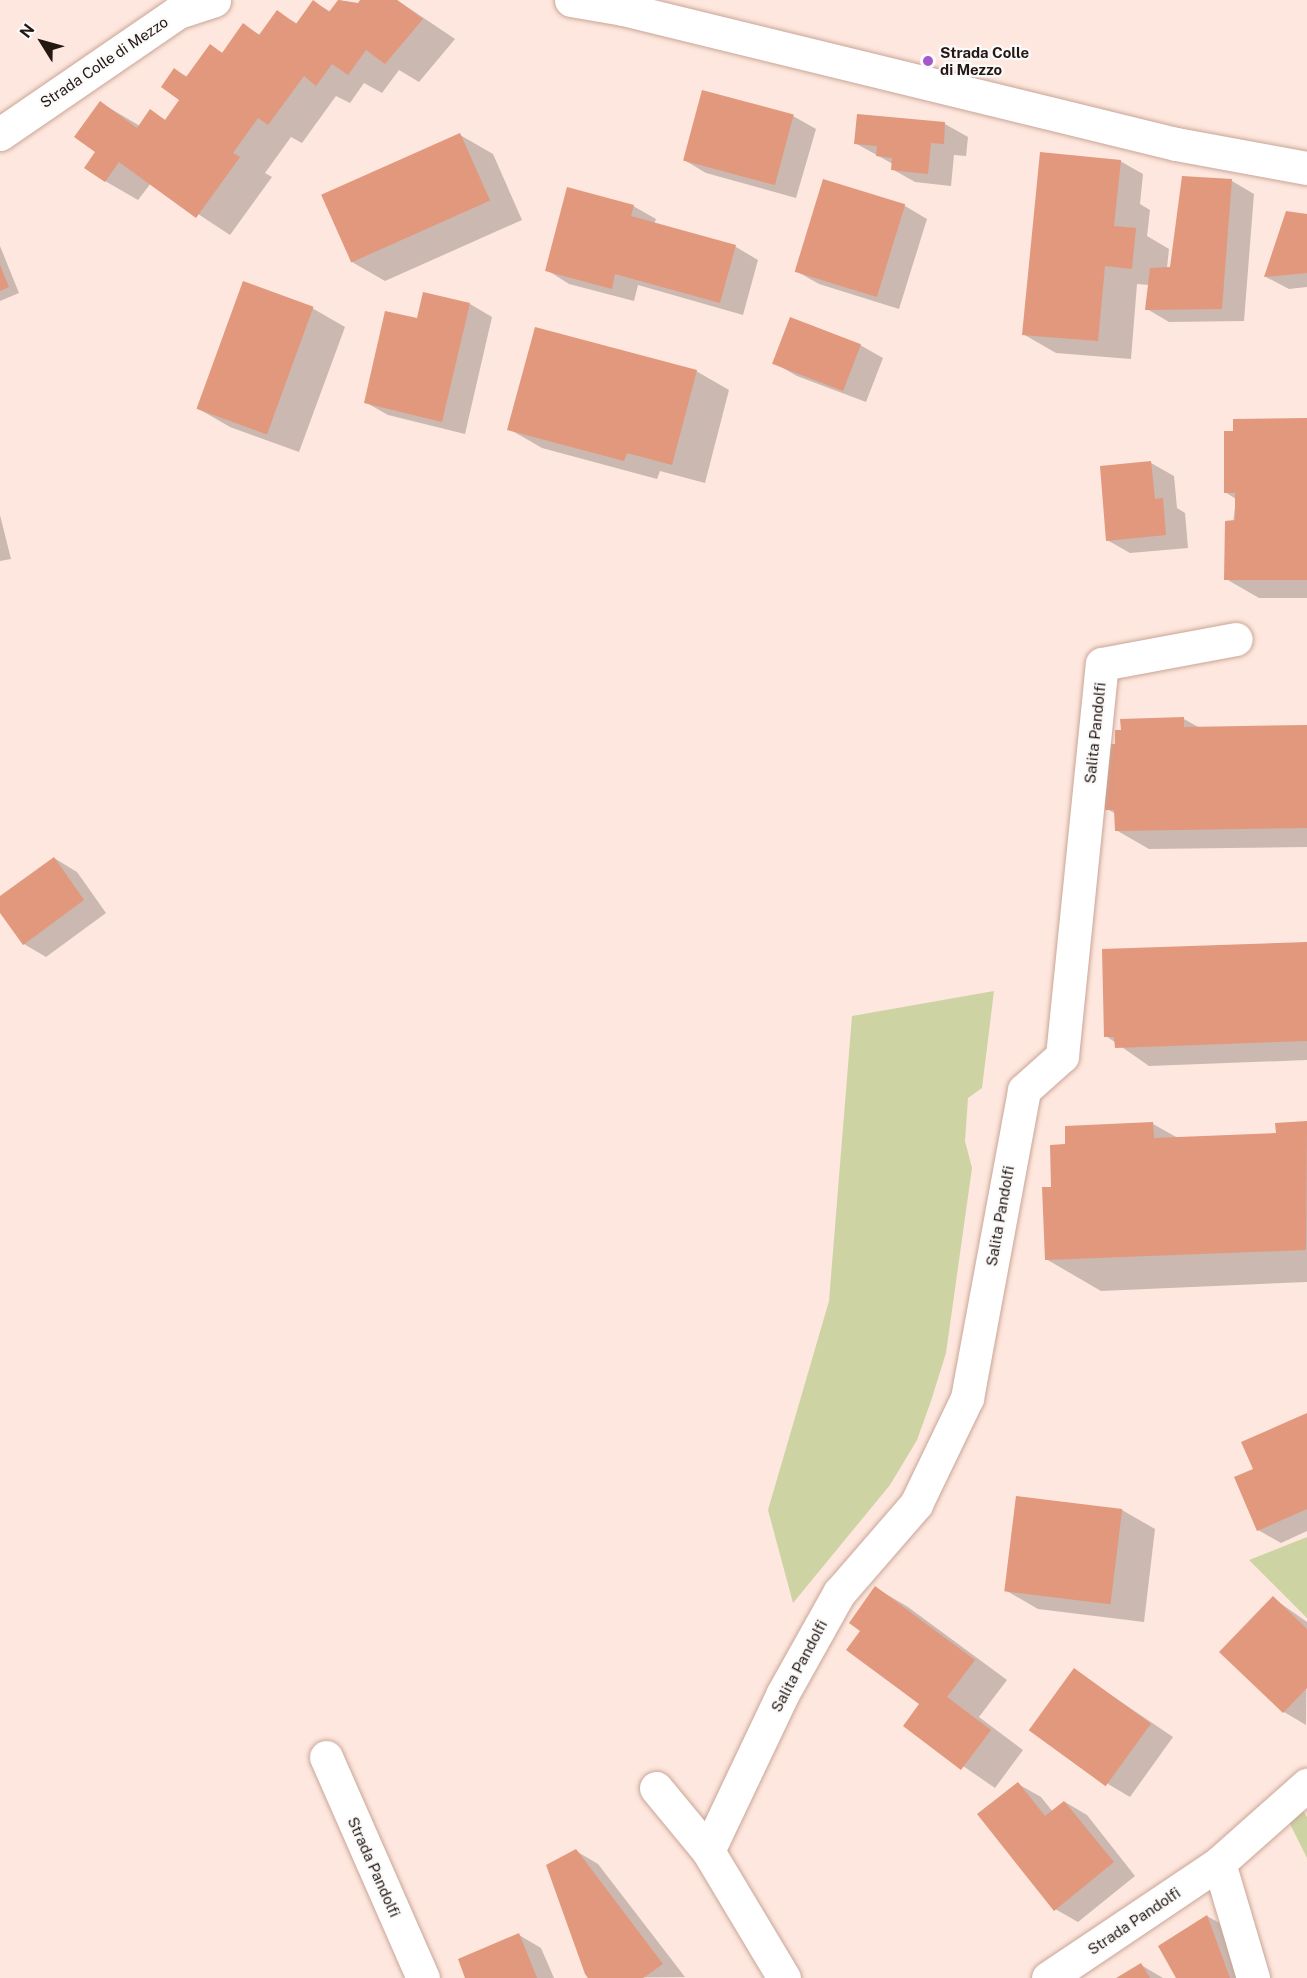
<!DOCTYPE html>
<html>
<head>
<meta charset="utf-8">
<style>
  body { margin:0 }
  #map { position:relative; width:1307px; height:1978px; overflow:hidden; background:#fee7de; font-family:"Public Sans",sans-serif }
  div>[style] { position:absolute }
  .green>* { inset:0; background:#cdd3a3 }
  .shadow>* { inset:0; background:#0003 }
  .building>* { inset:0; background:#e1987c; transform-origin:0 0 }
  .roads { filter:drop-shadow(0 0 2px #c9a597) drop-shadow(0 0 2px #c9a597) }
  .street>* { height:33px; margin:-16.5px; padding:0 16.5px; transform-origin:16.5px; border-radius:16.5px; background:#fff }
  .secondary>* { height:33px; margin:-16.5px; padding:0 16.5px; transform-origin:16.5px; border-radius:16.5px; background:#fff }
  .dots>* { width:16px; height:16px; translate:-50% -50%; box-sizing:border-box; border:3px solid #fafafa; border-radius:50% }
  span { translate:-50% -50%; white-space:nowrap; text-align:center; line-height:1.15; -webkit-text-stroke:4.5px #fafafa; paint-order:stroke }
  .poi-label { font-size:15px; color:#251813; font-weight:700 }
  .left { translate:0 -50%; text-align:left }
  .street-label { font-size:15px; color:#251813 }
  .north { position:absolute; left:12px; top:12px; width:60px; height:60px; -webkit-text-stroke:4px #fafafa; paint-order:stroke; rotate:307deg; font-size:16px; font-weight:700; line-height:24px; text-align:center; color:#251813 }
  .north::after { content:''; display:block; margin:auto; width:21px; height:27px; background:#251813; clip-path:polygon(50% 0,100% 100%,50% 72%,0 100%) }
</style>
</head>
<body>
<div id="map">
  <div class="green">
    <i style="clip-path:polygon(994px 991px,982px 1088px,968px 1098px,965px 1141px,972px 1168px,946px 1353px,931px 1401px,917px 1440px,890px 1485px,793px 1603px,768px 1510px,829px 1301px,852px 1016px)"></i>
    <i style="clip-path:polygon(1307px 1537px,1307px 1618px,1249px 1560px)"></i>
    <i style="clip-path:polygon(1301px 1807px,1307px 1817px,1307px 1858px,1287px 1818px)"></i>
  </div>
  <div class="shadow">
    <i style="clip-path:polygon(339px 0,359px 4px,362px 0,397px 0,455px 39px,419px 82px,399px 70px,382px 93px,364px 83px,350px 103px,336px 96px,302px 143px,291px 137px,265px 173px,272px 177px,230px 235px,151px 183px,138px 200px,105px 181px,97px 152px,101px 103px,140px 126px,150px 111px,167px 121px,182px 100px,175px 70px,188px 77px,210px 46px,223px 53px,243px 25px,260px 35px,277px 12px,298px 24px,314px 2px,331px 12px)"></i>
    <i style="clip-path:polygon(793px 116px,816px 129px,796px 198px,706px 173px,684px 160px)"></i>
    <i style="clip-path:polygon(858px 116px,945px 124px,968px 137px,966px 156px,954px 155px,951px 186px,915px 182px,892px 169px,893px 164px,855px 143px)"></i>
    <i style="clip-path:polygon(460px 135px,493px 154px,522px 220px,385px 281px,352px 262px,323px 196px)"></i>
    <i style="clip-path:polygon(1120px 161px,1143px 174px,1140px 204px,1150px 210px,1147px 236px,1169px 249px,1167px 268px,1171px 268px,1232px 181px,1254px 194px,1244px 321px,1169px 322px,1147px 309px,1149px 285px,1137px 284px,1131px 359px,1056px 353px,1023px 334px)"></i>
    <i style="clip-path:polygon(824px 181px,905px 206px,927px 219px,899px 309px,819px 284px,796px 271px)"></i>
    <i style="clip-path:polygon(633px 206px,656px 219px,654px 224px,736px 247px,758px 260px,743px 315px,638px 285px,634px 301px,569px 284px,547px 270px)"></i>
    <i style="clip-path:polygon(1307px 216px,1307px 287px,1289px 289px,1266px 277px)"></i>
    <i style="clip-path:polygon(0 246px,19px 293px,0 301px)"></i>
    <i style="clip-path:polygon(470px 304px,492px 317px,465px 434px,388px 415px,365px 402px,419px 320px)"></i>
    <i style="clip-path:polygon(312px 308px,345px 327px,299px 452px,230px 427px,197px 408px)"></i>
    <i style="clip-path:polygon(860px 345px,883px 358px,866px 402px,797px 376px,774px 363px)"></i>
    <i style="clip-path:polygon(696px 371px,729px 390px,705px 483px,660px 471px,657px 479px,542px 448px,509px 429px)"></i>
    <i style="clip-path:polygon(1307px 420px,1307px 598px,1259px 598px,1226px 579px,1236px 499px,1225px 492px)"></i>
    <i style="clip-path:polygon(1151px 463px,1174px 476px,1177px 508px,1185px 513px,1188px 548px,1130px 553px,1107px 540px)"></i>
    <i style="clip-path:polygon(0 515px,11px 559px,0 561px)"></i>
    <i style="clip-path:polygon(1184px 719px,1200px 728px,1307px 726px,1307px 847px,1149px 849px,1116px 830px,1116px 814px,1107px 809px,1117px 745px)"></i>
    <i style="clip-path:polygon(54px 858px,77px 872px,106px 913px,46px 957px,24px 944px,0 911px,0 897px)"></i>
    <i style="clip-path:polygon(1307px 943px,1307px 1060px,1149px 1066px,1106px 1036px)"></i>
    <i style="clip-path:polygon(1307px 1123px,1307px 1282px,1101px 1291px,1046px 1259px,1053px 1188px,1067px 1146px,1153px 1124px,1178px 1138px,1277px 1134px,1277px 1124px)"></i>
    <i style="clip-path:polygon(1307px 1414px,1307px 1531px,1281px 1543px,1258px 1530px,1255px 1470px)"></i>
    <i style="clip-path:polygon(1122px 1510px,1155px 1529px,1144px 1622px,1038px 1609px,1005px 1590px)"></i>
    <i style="clip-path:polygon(876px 1588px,908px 1607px,1007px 1680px,979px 1717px,1023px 1750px,995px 1788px,905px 1726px,921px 1704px,862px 1630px)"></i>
    <i style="clip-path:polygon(1273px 1598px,1307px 1622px,1306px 1725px,1284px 1712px)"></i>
    <i style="clip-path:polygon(1074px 1670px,1173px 1737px,1130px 1797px,1108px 1784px)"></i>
    <i style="clip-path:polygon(1018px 1784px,1041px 1797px,1053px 1812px,1065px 1802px,1087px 1815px,1135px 1876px,1078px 1922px,1055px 1909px)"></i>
    <i style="clip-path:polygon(576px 1851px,598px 1864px,685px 1977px,589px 1978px)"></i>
    <i style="clip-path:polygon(1207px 1916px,1230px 1929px,1247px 1978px,1178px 1978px)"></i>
    <i style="clip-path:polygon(519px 1935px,541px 1948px,554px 1978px,467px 1978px)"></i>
    <i style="clip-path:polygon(1141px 1965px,1163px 1978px,1119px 1978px)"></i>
  </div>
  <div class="building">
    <i style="clip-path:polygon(313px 0,329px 12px,338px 0,358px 3px,360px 0,397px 0,423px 19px,385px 64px,366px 50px,348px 75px,332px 64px,316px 86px,304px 76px,268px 125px,258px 118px,233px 153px,240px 157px,196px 218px,119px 162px,105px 182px,84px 168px,95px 152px,74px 137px,100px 101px,137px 128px,150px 109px,165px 120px,179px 100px,161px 87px,174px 68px,186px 77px,210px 44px,222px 53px,243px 23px,259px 35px,277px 10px,296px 24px)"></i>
    <i style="left:702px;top:90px;width:95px;height:73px;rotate:15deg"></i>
    <i style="clip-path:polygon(857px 114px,945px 122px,944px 144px,931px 143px,928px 174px,891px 170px,892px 158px,876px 156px,877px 146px,854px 144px)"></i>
    <i style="left:460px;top:133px;width:74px;height:152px;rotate:66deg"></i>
    <i style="clip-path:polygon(1040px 152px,1121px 160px,1114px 226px,1136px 228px,1132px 269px,1105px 266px,1098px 341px,1022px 335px)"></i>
    <i style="clip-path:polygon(1182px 176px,1232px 179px,1222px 309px,1145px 310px,1150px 268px,1170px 267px)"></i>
    <i style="left:823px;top:179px;width:86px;height:97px;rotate:17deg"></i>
    <i style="clip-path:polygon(567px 187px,634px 205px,631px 216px,736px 245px,720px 303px,615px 274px,612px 289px,545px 271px)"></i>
    <i style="clip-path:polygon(1286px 211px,1307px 214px,1307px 273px,1264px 277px)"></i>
    <i style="clip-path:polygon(0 265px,9px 287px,0 291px)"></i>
    <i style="left:243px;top:281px;width:75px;height:136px;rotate:20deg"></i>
    <i style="clip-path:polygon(423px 292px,470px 303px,442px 422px,364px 403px,385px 311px,417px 318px)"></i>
    <i style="left:790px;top:317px;width:76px;height:50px;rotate:21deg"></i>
    <i style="clip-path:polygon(535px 327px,697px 370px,672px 465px,627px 453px,624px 461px,507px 430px)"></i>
    <i style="clip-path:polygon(1307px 418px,1307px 580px,1224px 580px,1225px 521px,1235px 520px,1235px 493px,1224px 493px,1224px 431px,1233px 431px,1233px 419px)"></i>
    <i style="clip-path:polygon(1151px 461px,1155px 499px,1163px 498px,1166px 535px,1106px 541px,1100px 466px)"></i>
    <i style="clip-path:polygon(1184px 717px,1184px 727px,1307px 725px,1307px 828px,1115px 831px,1114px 810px,1105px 810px,1104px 744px,1115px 744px,1115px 730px,1121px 730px,1120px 719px)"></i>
    <i style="clip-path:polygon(54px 857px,84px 900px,23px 945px,0 913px,0 896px)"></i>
    <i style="clip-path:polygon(1307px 942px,1307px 1041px,1115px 1048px,1114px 1037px,1104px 1037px,1102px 949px)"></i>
    <i style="clip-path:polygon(1307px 1121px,1306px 1250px,1045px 1260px,1042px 1187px,1051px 1187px,1050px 1145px,1065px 1144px,1065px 1126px,1153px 1122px,1154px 1138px,1276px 1133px,1275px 1123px)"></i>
    <i style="clip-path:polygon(1307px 1413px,1307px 1509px,1257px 1531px,1234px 1477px,1253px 1469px,1241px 1442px)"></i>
    <i style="left:1016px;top:1496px;width:107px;height:96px;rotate:7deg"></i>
    <i style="clip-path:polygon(875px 1586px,975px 1660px,947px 1697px,991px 1730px,961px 1770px,903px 1726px,919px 1704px,846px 1650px,860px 1631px,849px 1623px)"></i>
    <i style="clip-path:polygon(1273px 1596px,1307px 1629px,1307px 1688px,1283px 1713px,1219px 1652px)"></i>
    <i style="left:1074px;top:1668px;width:95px;height:77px;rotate:36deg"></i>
    <i style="clip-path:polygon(1018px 1782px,1045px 1816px,1064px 1801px,1114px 1862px,1054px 1911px,977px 1814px)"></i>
    <i style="clip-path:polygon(576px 1849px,663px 1964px,643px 1978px,588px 1978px,585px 1974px,546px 1865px)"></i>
    <i style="clip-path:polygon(1207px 1915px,1230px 1978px,1176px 1978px,1158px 1946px)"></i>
    <i style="clip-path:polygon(519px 1933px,537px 1978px,465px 1978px,458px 1959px)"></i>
    <i style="clip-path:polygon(1141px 1963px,1150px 1978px,1116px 1978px)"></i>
  </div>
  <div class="roads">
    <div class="street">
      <i style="left:326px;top:1757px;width:241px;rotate:66.3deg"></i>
      <i style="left:656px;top:1788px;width:82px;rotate:50.5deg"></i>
      <i style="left:1219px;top:1863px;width:120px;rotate:73.5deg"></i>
      <i style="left:784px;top:1978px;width:148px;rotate:-120.9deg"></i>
      <i style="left:708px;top:1851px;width:175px;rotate:-64.6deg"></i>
      <i style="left:783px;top:1693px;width:115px;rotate:-60.8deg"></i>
      <i style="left:839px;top:1593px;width:118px;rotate:-49.1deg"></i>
      <i style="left:916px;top:1504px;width:118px;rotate:-64.3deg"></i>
      <i style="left:967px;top:1398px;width:313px;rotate:-79.5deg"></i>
      <i style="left:1024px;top:1090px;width:51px;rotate:-41.8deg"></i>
      <i style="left:1062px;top:1056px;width:394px;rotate:-84.2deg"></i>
      <i style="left:1102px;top:664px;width:136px;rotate:-10.6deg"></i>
      <i style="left:1048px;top:1978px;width:206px;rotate:-33.9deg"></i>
      <i style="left:1219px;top:1863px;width:118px;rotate:-41.6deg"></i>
    </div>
    <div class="secondary">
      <i style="left:571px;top:0;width:53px;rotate:9.8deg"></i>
      <i style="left:623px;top:9px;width:569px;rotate:13.72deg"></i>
      <i style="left:1176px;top:144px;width:133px;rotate:10.4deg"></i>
      <i style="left:0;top:134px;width:216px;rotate:-34.4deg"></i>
      <i style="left:178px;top:12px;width:38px;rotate:-18deg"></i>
    </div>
  </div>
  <div class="dots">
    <i style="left:928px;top:61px;background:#a558ca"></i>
  </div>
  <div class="poi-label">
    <span class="left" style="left:940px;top:61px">Strada Colle<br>di Mezzo</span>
  </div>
  <div class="street-label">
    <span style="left:104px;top:62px;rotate:-34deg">Strada Colle di Mezzo</span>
    <span style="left:1095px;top:733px;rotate:-84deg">Salita Pandolfi</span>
    <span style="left:1000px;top:1216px;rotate:-80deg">Salita Pandolfi</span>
    <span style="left:799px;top:1666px;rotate:-62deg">Salita Pandolfi</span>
    <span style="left:374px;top:1867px;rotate:66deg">Strada Pandolfi</span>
    <span style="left:1134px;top:1921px;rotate:-34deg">Strada Pandolfi</span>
  </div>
  <div class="north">N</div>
</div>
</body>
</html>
